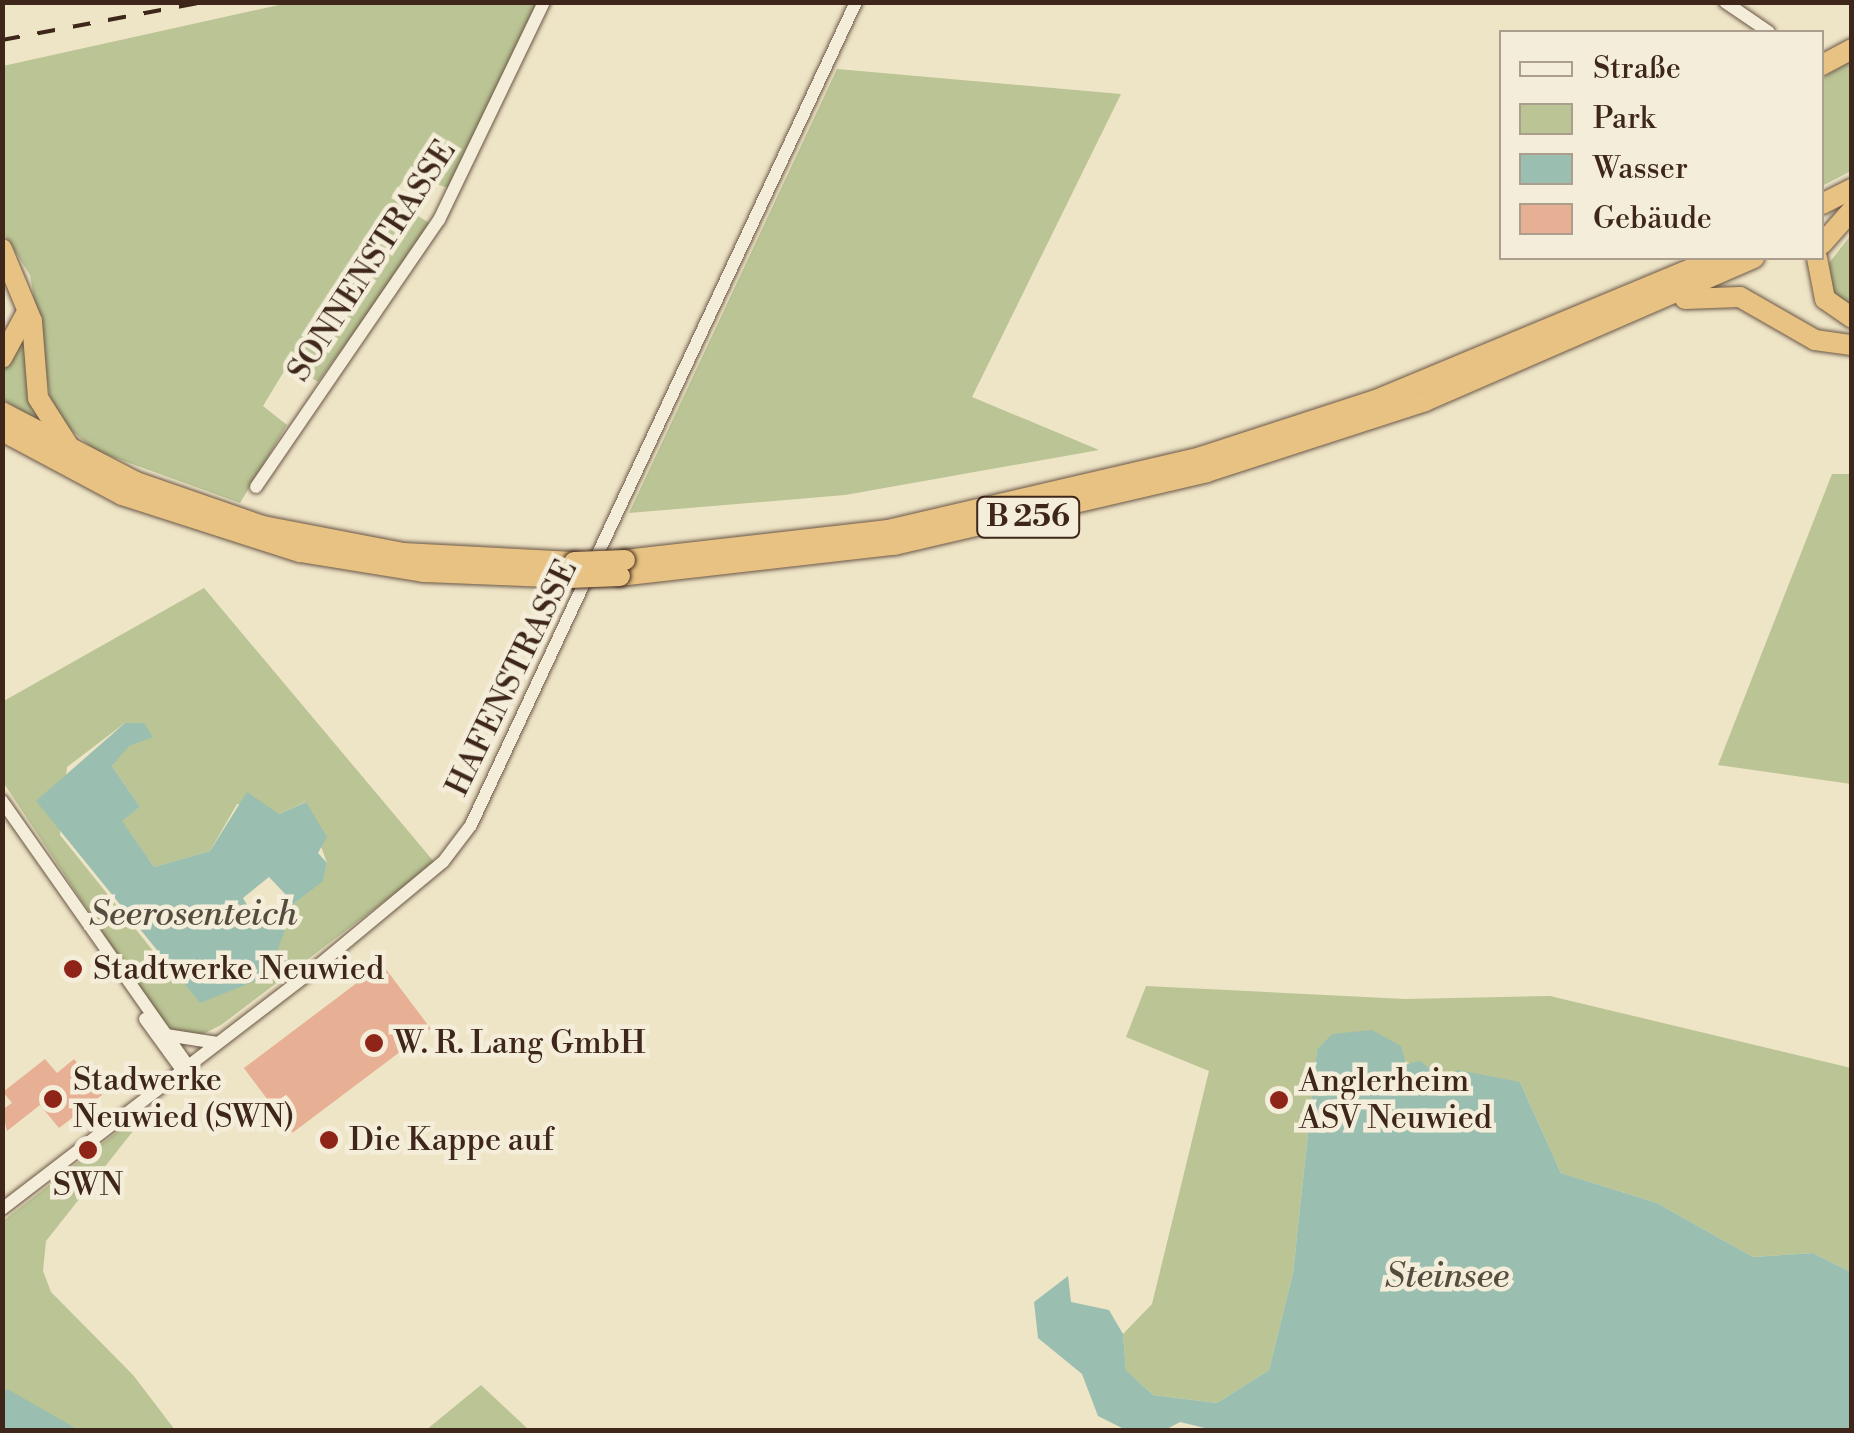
<!DOCTYPE html>
<html>
<head>
<meta charset="utf-8">
<style>
  body { margin:0 }
  #map { position:relative; width:1854px; height:1433px; overflow:hidden; background:#eee4c6; font-family:"Libre Bodoni",serif }
  div>[style] { position:absolute }
  .green>* { inset:0; background:#bac494 }
  .water>* { inset:0; background:#9abfb0 }
  .building>* { inset:0; background:#e7b095; transform-origin:0 0 }
  .roads { filter:drop-shadow(0 0 2px #6a5645) drop-shadow(0 0 2px #6a5645) }
  .minor>* { height:12px; margin:-6px; padding:0 6px; transform-origin:6px; border-radius:6px; background:#f4edda }
  .trunk>* { height:20px; margin:-10px; padding:0 10px; transform-origin:10px; border-radius:10px; background:#e7c283 }
  .rail>* { height:4px; margin-top:-2px; transform-origin:0; background:repeating-linear-gradient(90deg,#3e271a 0 18px,transparent 0 36px) }
  .bridges { filter:drop-shadow(0 0 2px #3e271a) drop-shadow(0 0 2px #3e271a) }
  .trunk-bridge>* { height:20px; margin:-10px; padding:0 10px; transform-origin:10px; border-radius:10px; background:#e7c283 }
  .dots>* { width:28px; height:28px; translate:-50% -50%; box-sizing:border-box; border:5px solid #f4edda; border-radius:50% }
  span { translate:-50% -50%; white-space:nowrap; text-align:center; line-height:1.15; -webkit-text-stroke:9px #f4edda; paint-order:stroke }
  .shield-label span { padding:2px 8px; background:#f4edda; border:2px solid; border-radius:8px; -webkit-text-stroke-width:0 }
  .shield-label { font-size:30px; color:#3e271a; font-weight:700 }
  .street-label { font-size:32px; color:#3e271a }
  .poi-label { font-size:32px; color:#3e271a }
  .left { translate:0 -50%; text-align:left }
  .water-label { font-size:35px; color:#554d40; font-style:italic }
  .frame { position:absolute; inset:0; border:5px solid #3e271a; pointer-events:none }
  .legend { position:absolute; left:1499px; top:30px; width:325px; height:230px; box-sizing:border-box; background:#f4edda; border:2px solid #ab9e8d; margin:0; padding:12px 18px; list-style:none; font-size:30px; color:#3e271a }
  .legend li { display:flex; align-items:center; gap:20px; height:50px }
  .legend b { width:50px; border:2px solid #ab9e8d }
</style>
</head>
<body>
<div id="map">
  <div class="green">
    <i style="clip-path:polygon(288px 3px,540px 3px,452px 189px,407px 175px,391px 198px,432px 225px,318px 382px,289px 363px,263px 406px,287px 425px,240px 503px,96px 451px,53px 415px,30px 275px,3px 232px,3px 66px)"></i>
    <i style="clip-path:polygon(1851px 61px,1851px 171px,1822px 186px,1822px 78px)"></i>
    <i style="clip-path:polygon(837px 69px,1121px 94px,972px 397px,1099px 450px,845px 495px,629px 513px)"></i>
    <i style="clip-path:polygon(1851px 235px,1851px 310px,1831px 288px,1829px 263px)"></i>
    <i style="clip-path:polygon(24px 338px,49px 429px,3px 399px,3px 364px)"></i>
    <i style="clip-path:polygon(1832px 474px,1851px 474px,1851px 784px,1718px 765px)"></i>
    <i style="clip-path:polygon(evenodd,204px 588px,435px 863px,221px 1025px,185px 1043px,156px 1013px,3px 782px,2px 702px,204px 588px,125px 723px,144px 724px,112px 766px,140px 807px,121px 821px,154px 867px,210px 851px,237px 804px,279px 814px,305px 802px,327px 863px,323px 880px,295px 903px,267px 976px,166px 967px,60px 835px,67px 767px,125px 723px)"></i>
    <i style="clip-path:polygon(1146px 986px,1405px 999px,1550px 996px,1851px 1068px,1851px 1272px,1813px 1253px,1753px 1257px,1657px 1203px,1561px 1173px,1520px 1082px,1443px 1080px,1399px 1058px,1317px 1050px,1293px 1273px,1269px 1370px,1217px 1403px,1153px 1395px,1126px 1370px,1123px 1334px,1152px 1304px,1209px 1071px,1126px 1037px)"></i>
    <i style="clip-path:polygon(135px 1118px,137px 1126px,46px 1241px,43px 1271px,51px 1292px,133px 1375px,175px 1430px,79px 1430px,3px 1389px,3px 1221px)"></i>
    <i style="clip-path:polygon(481px 1385px,529px 1430px,426px 1430px)"></i>
  </div>
  <div class="water">
    <i style="clip-path:polygon(evenodd,125px 723px,144px 723px,153px 737px,129px 746px,112px 766px,140px 807px,122px 821px,154px 867px,210px 851px,247px 792px,279px 814px,306px 802px,327px 837px,318px 853px,327px 863px,323px 881px,295px 903px,268px 976px,200px 1003px,36px 801px,125px 723px,269px 877px,287px 896px,277px 910px,253px 915px,243px 898px,269px 877px)"></i>
    <i style="clip-path:polygon(1372px 1030px,1401px 1046px,1406px 1064px,1420px 1061px,1443px 1079px,1458px 1070px,1520px 1082px,1561px 1173px,1657px 1203px,1753px 1257px,1813px 1253px,1851px 1272px,1851px 1430px,1213px 1430px,1180px 1422px,1165px 1430px,1126px 1430px,1098px 1416px,1082px 1374px,1038px 1338px,1034px 1302px,1068px 1276px,1071px 1302px,1109px 1310px,1123px 1334px,1126px 1370px,1153px 1395px,1217px 1403px,1269px 1370px,1293px 1273px,1317px 1050px,1332px 1034px)"></i>
    <i style="clip-path:polygon(2px 1389px,9px 1390px,79px 1430px,3px 1430px)"></i>
  </div>
  <div class="building">
    <i style="left:382px;top:964px;width:81px;height:173px;rotate:53deg"></i>
    <i style="clip-path:polygon(45px 1059px,57px 1073px,74px 1059px,102px 1095px,59px 1128px,40px 1105px,7px 1131px,2px 1110px,12px 1103px,3px 1092px)"></i>
  </div>
  <div class="roads">
    <div class="minor">
      <i style="left:1725px;top:2px;width:53px;rotate:34.3deg"></i>
      <i style="left:256px;top:487px;width:324px;rotate:-55.6deg"></i>
      <i style="left:439px;top:220px;width:242px;rotate:-64.3deg"></i>
      <i style="left:2px;top:801px;width:324px;rotate:54.9deg"></i>
      <i style="left:145px;top:1019px;width:63px;rotate:54deg"></i>
      <i style="left:166px;top:1035px;width:52px;rotate:8.9deg"></i>
      <i style="left:2px;top:1209px;width:386px;rotate:-37.5deg"></i>
      <i style="left:308px;top:974px;width:175px;rotate:-39.7deg"></i>
      <i style="left:443px;top:862px;width:46px;rotate:-52.9deg"></i>
      <i style="left:471px;top:825px;width:909px;rotate:-64.93deg"></i>
    </div>
    <div class="trunk">
      <i style="left:1822px;top:65px;width:34px;rotate:-28deg"></i>
      <i style="left:1822px;top:204px;width:34px;rotate:-27deg"></i>
      <i style="left:1822px;top:244px;width:45px;rotate:-48.6deg"></i>
      <i style="left:2px;top:249px;width:78px;rotate:67.4deg"></i>
      <i style="left:32px;top:321px;width:77px;rotate:85.5deg"></i>
      <i style="left:38px;top:398px;width:56px;rotate:57.4deg"></i>
      <i style="left:1817px;top:258px;width:42px;rotate:79deg"></i>
      <i style="left:1825px;top:299px;width:33px;rotate:35deg"></i>
      <i style="left:1685px;top:299px;width:55px;rotate:-2.1deg"></i>
      <i style="left:1740px;top:297px;width:86px;rotate:29.8deg"></i>
      <i style="left:1815px;top:340px;width:37px;rotate:8deg"></i>
      <i style="left:2px;top:358px;width:52px;rotate:-61.5deg"></i>
      <i style="left:2px;top:412px;width:151px;rotate:27.6deg"></i>
      <i style="left:136px;top:482px;width:134px;rotate:19.1deg"></i>
      <i style="left:263px;top:526px;width:143px;rotate:10.9deg"></i>
      <i style="left:403px;top:553px;width:171px;rotate:3deg"></i>
      <i style="left:2px;top:431px;width:136px;rotate:28.1deg"></i>
      <i style="left:122px;top:495px;width:187px;rotate:17.8deg"></i>
      <i style="left:300px;top:552px;width:125px;rotate:9.2deg"></i>
      <i style="left:423px;top:572px;width:147px;rotate:2.3deg"></i>
      <i style="left:625px;top:560px;width:265px;rotate:-6.5deg"></i>
      <i style="left:888px;top:530px;width:321px;rotate:-13.1deg"></i>
      <i style="left:1201px;top:457px;width:189px;rotate:-18.1deg"></i>
      <i style="left:1381px;top:398px;width:364px;rotate:-22.6deg"></i>
      <i style="left:620px;top:576px;width:276px;rotate:-6.5deg"></i>
      <i style="left:894px;top:545px;width:321px;rotate:-13.1deg"></i>
      <i style="left:1207px;top:472px;width:229px;rotate:-18deg"></i>
      <i style="left:1425px;top:401px;width:359px;rotate:-23.5deg"></i>
    </div>
  </div>
  <div class="rail">
    <i style="left:2px;top:40px;width:205px;rotate:-10.7deg"></i>
  </div>
  <div class="bridges">
    <div class="trunk-bridge">
      <i style="left:574px;top:562px;width:51px;rotate:-2.2deg"></i>
      <i style="left:570px;top:578px;width:50px;rotate:-2.3deg"></i>
    </div>
  </div>
  <div class="dots">
    <i style="left:73px;top:969px;background:#8f2418"></i>
    <i style="left:374px;top:1043px;background:#8f2418"></i>
    <i style="left:53px;top:1099px;background:#8f2418"></i>
    <i style="left:1279px;top:1100px;background:#8f2418"></i>
    <i style="left:329px;top:1140px;background:#8f2418"></i>
    <i style="left:88px;top:1150px;background:#8f2418"></i>
  </div>
  <div class="shield-label">
    <span style="left:1028px;top:517px">B 256</span>
  </div>
  <div class="street-label">
    <span style="left:372px;top:261px;rotate:-57deg">SONNENSTRASSE</span>
    <span style="left:512px;top:678px;rotate:-64deg">HAFENSTRASSE</span>
  </div>
  <div class="poi-label">
    <span class="left" style="left:93px;top:969px">Stadtwerke Neuwied</span>
    <span class="left" style="left:394px;top:1043px">W. R. Lang GmbH</span>
    <span class="left" style="left:73px;top:1099px">Stadwerke<br>Neuwied (SWN)</span>
    <span class="left" style="left:1299px;top:1100px">Anglerheim<br>ASV Neuwied</span>
    <span class="left" style="left:349px;top:1140px">Die Kappe auf</span>
    <span style="left:88px;top:1185px">SWN</span>
  </div>
  <div class="water-label">
    <span style="left:193px;top:915px">Seerosenteich</span>
    <span style="left:1447px;top:1277px">Steinsee</span>
  </div>
  <div class="frame"></div>
  <ul class="legend">
  <li><b style="height:12px;background:#f4edda"></b>Straße</li>
  <li><b style="height:28px;background:#bac494"></b>Park</li>
  <li><b style="height:28px;background:#9abfb0"></b>Wasser</li>
  <li><b style="height:28px;background:#e7b095"></b>Gebäude</li>
  </ul>
</div>
</body>
</html>
